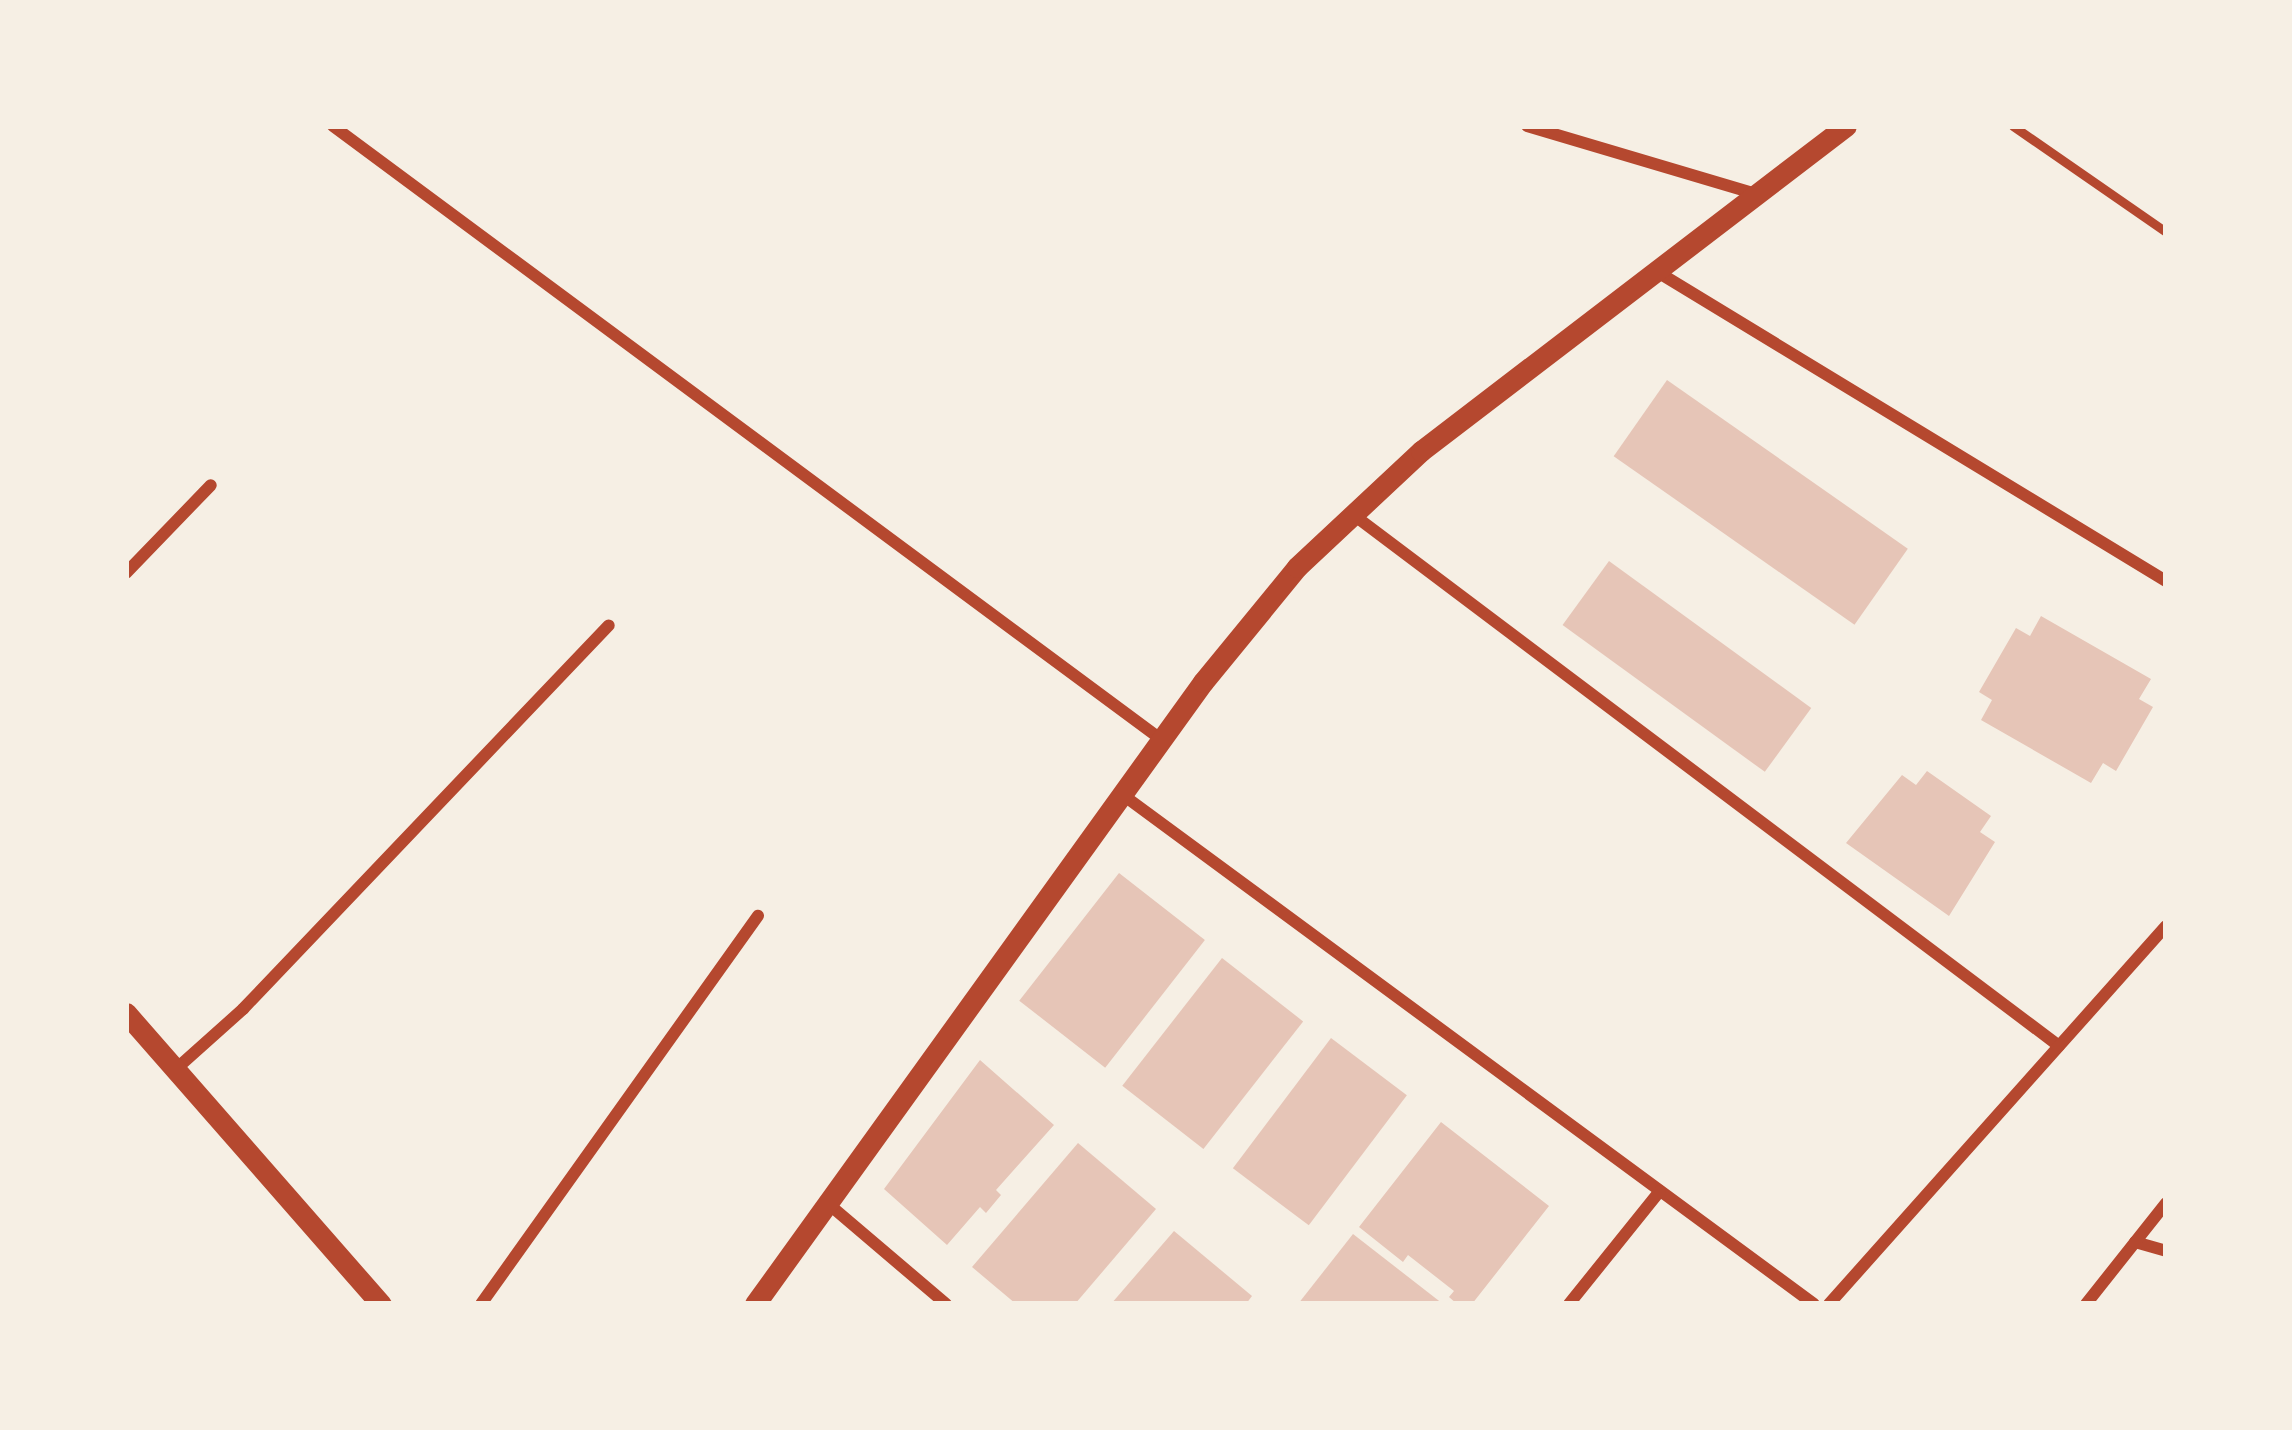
<!DOCTYPE html>
<html>
<head>
<meta charset="utf-8">
<style>
  body { margin:0 }
  #map { position:relative; width:2292px; height:1430px; overflow:hidden; background:#f6efe4; font-family:Commissioner,sans-serif }
  div>[style] { position:absolute }
  .building>* { inset:0; background:#e6c5b7; transform-origin:0 0 }
  .service>* { height:9px; margin:-4.5px; padding:0 4.5px; transform-origin:4.5px; border-radius:4.5px; background:#b5482f }
  .minor>* { height:12px; margin:-6px; padding:0 6px; transform-origin:6px; border-radius:6px; background:#b5482f }
  .tertiary>* { height:21px; margin:-10.5px; padding:0 10.5px; transform-origin:10.5px; border-radius:10.5px; background:#b5482f }
  span { translate:-50% -50%; white-space:nowrap; text-align:center; line-height:1.15; -webkit-text-stroke:9px #f6efe4; paint-order:stroke }
  .frame { position:absolute; inset:0; border:129px solid #f6efe4; pointer-events:none }
</style>
</head>
<body>
<div id="map">
  <div class="building">
    <i style="left:1667px;top:380px;width:294px;height:93px;rotate:35deg"></i>
    <i style="left:1609px;top:561px;width:250px;height:79px;rotate:36deg"></i>
    <i style="clip-path:polygon(2041px 616px,2151px 679px,2139px 699px,2153px 707px,2116px 771px,2103px 763px,2091px 783px,1981px 720px,1992px 700px,1979px 692px,2016px 628px,2030px 636px)"></i>
    <i style="clip-path:polygon(1927px 771px,1991px 816px,1980px 832px,1995px 842px,1949px 916px,1846px 843px,1902px 775px,1916px 785px)"></i>
    <i style="left:1119px;top:873px;width:109px;height:162px;rotate:38deg"></i>
    <i style="left:1222px;top:958px;width:103px;height:162px;rotate:38deg"></i>
    <i style="left:1331px;top:1038px;width:95px;height:163px;rotate:37deg"></i>
    <i style="clip-path:polygon(980px 1060px,1054px 1125px,996px 1190px,1001px 1195px,986px 1213px,980px 1207px,947px 1245px,884px 1189px)"></i>
    <i style="clip-path:polygon(1441px 1122px,1549px 1206px,1472px 1304px,1457px 1304px,1449px 1297px,1454px 1291px,1408px 1255px,1403px 1262px,1359px 1227px)"></i>
    <i style="clip-path:polygon(1078px 1143px,1156px 1209px,1075px 1304px,1016px 1304px,972px 1267px)"></i>
    <i style="clip-path:polygon(1174px 1231px,1252px 1296px,1246px 1304px,1111px 1304px)"></i>
    <i style="clip-path:polygon(1353px 1234px,1443px 1304px,1298px 1304px)"></i>
  </div>
  <div class="service">
    <i style="left:2013px;top:126px;width:186px;rotate:34.7deg"></i>
  </div>
  <div class="minor">
    <i style="left:333px;top:126px;width:1032px;rotate:36.53deg"></i>
    <i style="left:1527px;top:126px;width:239px;rotate:16.5deg"></i>
    <i style="left:1656px;top:271px;width:597px;rotate:31.29deg"></i>
    <i style="left:1351px;top:513px;width:886px;rotate:36.97deg"></i>
    <i style="left:126px;top:573px;width:122px;rotate:-46deg"></i>
    <i style="left:1123px;top:795px;width:858px;rotate:36.38deg"></i>
    <i style="left:176px;top:1069px;width:90px;rotate:-41.8deg"></i>
    <i style="left:243px;top:1009px;width:530px;rotate:-46.37deg"></i>
    <i style="left:825px;top:1201px;width:159px;rotate:40.4deg"></i>
    <i style="left:2135px;top:1242px;width:32px;rotate:16deg"></i>
    <i style="left:481px;top:1304px;width:477px;rotate:-54.5deg"></i>
    <i style="left:1569px;top:1304px;width:145px;rotate:-51.2deg"></i>
    <i style="left:1829px;top:1304px;width:506px;rotate:-48.28deg"></i>
    <i style="left:2086px;top:1304px;width:129px;rotate:-51.6deg"></i>
  </div>
  <div class="tertiary">
    <i style="left:126px;top:1013px;width:387px;rotate:48.8deg"></i>
    <i style="left:755px;top:1304px;width:767px;rotate:-54.24deg"></i>
    <i style="left:1203px;top:682px;width:149px;rotate:-50.7deg"></i>
    <i style="left:1297px;top:567px;width:170px;rotate:-43.1deg"></i>
    <i style="left:1421px;top:451px;width:535px;rotate:-37.41deg"></i>
  </div>
  <div class="frame"></div>
</div>
</body>
</html>
